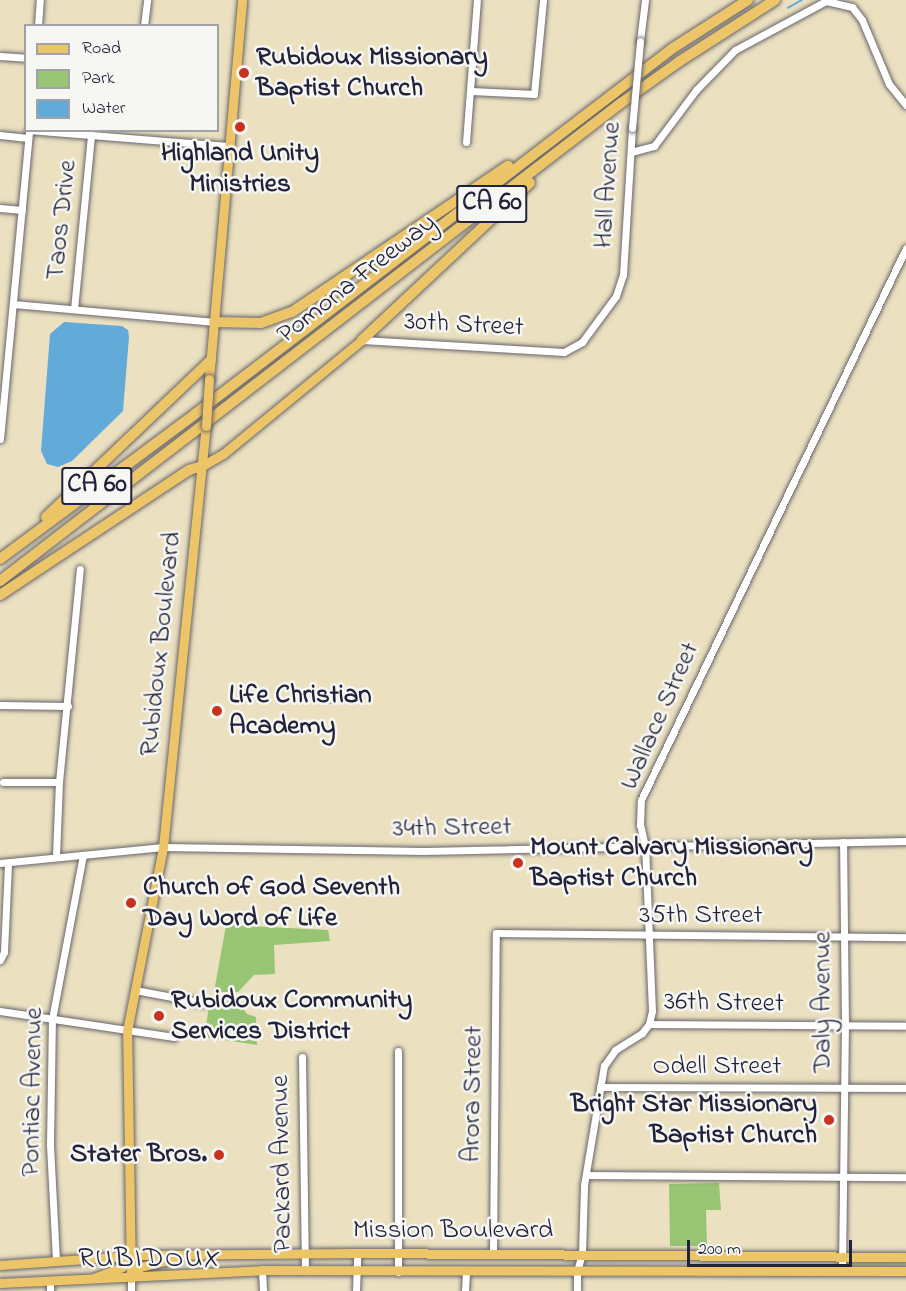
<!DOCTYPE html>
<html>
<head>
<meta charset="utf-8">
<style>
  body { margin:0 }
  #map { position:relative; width:906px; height:1291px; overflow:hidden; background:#ebe1c1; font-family:"Indie Flower",sans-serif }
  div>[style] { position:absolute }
  .green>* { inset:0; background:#97c574 }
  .water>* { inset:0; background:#62abd9 }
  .stream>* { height:1.5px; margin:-0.75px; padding:0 0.75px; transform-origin:0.75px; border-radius:0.75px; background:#62abd9 }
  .roads { filter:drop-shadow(0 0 2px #68656a) drop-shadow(0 0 2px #68656a) }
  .minor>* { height:7px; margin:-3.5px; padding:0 3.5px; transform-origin:3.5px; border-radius:3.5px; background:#fff }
  .major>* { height:9px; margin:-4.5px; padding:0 4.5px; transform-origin:4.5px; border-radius:4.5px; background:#edc569 }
  .highway>* { height:10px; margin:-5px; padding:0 5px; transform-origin:5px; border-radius:5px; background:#edc569 }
  .bridges { filter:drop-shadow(0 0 2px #68656a) drop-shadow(0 0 2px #68656a) }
  .minor-bridge>* { height:7px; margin:-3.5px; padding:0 3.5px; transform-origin:3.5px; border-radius:3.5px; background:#fff }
  .major-bridge>* { height:9px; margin:-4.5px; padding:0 4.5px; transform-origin:4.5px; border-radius:4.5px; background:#edc569 }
  .dots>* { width:16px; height:16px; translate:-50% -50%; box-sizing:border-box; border:3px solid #f6f6f2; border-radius:50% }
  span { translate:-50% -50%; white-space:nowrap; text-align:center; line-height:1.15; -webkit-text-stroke:5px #f6f6f2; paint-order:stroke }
  .shield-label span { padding:2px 4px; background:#f6f6f2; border:2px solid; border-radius:4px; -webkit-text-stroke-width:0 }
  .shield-label { font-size:26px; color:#22223b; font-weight:700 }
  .poi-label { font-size:27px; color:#22223b; font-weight:700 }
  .left { translate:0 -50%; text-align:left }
  .right { translate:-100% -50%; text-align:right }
  .street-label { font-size:27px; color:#22223b }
  .neighbourhood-label { font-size:28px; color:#22223b; letter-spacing:1.5px }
  .legend { position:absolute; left:24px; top:24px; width:195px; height:108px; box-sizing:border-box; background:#f6f6f2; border:2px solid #a1a1a9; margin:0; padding:8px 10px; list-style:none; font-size:18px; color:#22223b }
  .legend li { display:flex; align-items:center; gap:12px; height:30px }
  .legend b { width:30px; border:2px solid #a1a1a9 }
  .scale { position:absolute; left:687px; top:1240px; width:165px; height:27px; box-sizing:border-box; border:3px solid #22223b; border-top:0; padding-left:8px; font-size:18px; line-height:21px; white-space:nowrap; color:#22223b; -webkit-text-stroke:4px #f6f6f2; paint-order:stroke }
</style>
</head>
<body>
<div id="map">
  <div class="green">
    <i style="clip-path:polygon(331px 689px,332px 704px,320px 704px,320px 690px)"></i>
    <i style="clip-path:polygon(226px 925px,328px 930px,330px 941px,274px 945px,275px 974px,254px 975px,238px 992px,214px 992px)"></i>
    <i style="clip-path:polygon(210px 1001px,238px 1001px,247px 1014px,256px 1017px,257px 1045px,204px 1037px)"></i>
    <i style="clip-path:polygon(719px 1183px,721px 1210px,706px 1210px,707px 1246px,670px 1246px,669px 1184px)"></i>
  </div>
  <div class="water">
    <i style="clip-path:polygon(64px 322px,122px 326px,128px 330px,129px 337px,123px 411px,72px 461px,58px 467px,47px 464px,41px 451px,50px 334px)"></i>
  </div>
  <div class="stream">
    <i style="left:788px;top:8px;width:16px;rotate:-30deg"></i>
  </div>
  <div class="roads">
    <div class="minor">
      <i style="left:38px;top:26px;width:26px;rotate:-86deg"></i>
      <i style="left:144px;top:26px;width:26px;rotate:-83deg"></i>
      <i style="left:640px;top:41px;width:41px;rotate:-83deg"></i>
      <i style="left:0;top:56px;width:26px;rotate:4deg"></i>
      <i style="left:471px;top:91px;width:63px;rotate:2.7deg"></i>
      <i style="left:534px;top:94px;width:94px;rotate:-84.5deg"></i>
      <i style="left:0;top:135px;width:28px;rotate:6deg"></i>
      <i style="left:466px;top:142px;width:142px;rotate:-85.6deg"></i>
      <i style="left:631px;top:152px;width:24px;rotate:-15deg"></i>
      <i style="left:654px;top:146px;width:70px;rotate:-53.1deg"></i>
      <i style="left:696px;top:90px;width:56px;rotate:-45.7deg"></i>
      <i style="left:735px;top:50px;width:103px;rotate:-28.3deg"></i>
      <i style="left:826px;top:1px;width:27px;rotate:13deg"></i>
      <i style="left:852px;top:7px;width:16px;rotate:52deg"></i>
      <i style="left:862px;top:20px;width:69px;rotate:67.1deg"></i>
      <i style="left:889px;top:84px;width:27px;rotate:51deg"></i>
      <i style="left:0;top:208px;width:22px;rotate:5deg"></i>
      <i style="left:14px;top:304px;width:201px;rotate:5.1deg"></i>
      <i style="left:74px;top:309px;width:175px;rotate:-84.4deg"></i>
      <i style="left:362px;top:340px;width:202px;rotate:3.4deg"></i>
      <i style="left:564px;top:352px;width:21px;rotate:-29deg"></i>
      <i style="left:582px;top:342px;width:57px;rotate:-53.5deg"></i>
      <i style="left:616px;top:296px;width:22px;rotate:-72deg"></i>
      <i style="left:623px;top:275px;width:147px;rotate:-86.5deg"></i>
      <i style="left:0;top:439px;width:310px;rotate:-84.6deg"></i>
      <i style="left:29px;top:130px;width:202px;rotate:4.6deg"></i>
      <i style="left:0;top:705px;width:68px;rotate:0.8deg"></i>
      <i style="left:3px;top:782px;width:56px"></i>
      <i style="left:56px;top:856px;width:74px;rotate:-87.7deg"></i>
      <i style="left:59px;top:782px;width:214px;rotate:-84.4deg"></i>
      <i style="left:0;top:863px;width:164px;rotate:-5.6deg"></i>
      <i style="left:163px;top:847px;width:261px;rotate:0.9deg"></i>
      <i style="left:424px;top:851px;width:482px;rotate:-1.2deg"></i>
      <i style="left:0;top:960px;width:9px;rotate:-63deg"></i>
      <i style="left:4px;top:952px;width:89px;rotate:-87.4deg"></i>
      <i style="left:135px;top:990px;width:70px;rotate:10.7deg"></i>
      <i style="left:0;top:1011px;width:176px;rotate:8.5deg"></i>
      <i style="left:649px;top:1024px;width:257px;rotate:0.4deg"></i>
      <i style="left:302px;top:1057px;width:213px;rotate:89.2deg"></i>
      <i style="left:600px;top:1087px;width:306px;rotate:0.2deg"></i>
      <i style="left:586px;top:1175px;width:320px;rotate:0.4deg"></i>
      <i style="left:493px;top:1254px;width:321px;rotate:-89.5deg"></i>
      <i style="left:496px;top:933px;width:410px;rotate:0.6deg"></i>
      <i style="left:56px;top:1260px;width:116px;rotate:-93deg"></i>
      <i style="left:50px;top:1144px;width:125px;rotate:-89.1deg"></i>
      <i style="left:52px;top:1019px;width:167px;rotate:-79.3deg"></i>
      <i style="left:842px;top:1269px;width:243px;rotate:-89.3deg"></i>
      <i style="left:845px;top:1026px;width:184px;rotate:-90.6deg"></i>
      <i style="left:262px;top:1270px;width:21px;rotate:87deg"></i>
      <i style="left:398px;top:1272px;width:221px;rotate:-90deg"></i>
      <i style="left:50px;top:1282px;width:9px;rotate:90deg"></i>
      <i style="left:131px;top:1291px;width:13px;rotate:-90deg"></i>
      <i style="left:356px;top:1291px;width:38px;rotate:-88deg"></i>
      <i style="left:465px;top:1291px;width:20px;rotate:-87deg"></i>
      <i style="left:577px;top:1291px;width:20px;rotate:-90deg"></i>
      <i style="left:577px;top:1271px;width:18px;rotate:-74deg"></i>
      <i style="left:582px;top:1254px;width:69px;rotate:-88.3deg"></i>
      <i style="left:584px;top:1185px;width:121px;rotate:-80.5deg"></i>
      <i style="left:604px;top:1066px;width:19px;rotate:-55deg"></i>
      <i style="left:615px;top:1050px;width:32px;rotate:-32deg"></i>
      <i style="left:642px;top:1033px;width:11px;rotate:-52deg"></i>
      <i style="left:649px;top:1024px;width:13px;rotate:-77deg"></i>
      <i style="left:652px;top:1011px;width:165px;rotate:-92.4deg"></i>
      <i style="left:645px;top:846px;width:22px;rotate:-103deg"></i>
      <i style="left:640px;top:825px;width:25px;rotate:-88deg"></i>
      <i style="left:641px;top:800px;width:612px;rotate:-64.36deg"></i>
    </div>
    <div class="major">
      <i style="left:209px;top:379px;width:380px;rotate:-85deg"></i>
      <i style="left:202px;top:466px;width:24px;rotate:-30deg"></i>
      <i style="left:223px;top:454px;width:180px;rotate:-39.4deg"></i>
      <i style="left:0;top:1265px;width:142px;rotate:-4deg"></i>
      <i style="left:142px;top:1255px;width:215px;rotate:-0.5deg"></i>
      <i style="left:357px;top:1253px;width:549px;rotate:0.42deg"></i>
      <i style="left:94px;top:1278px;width:30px;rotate:-21deg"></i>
      <i style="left:122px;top:1267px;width:16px;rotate:-50deg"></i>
      <i style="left:131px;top:1278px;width:247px;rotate:-90.9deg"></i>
      <i style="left:127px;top:1031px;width:187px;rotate:-78.9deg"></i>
      <i style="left:163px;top:847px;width:423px;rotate:-84.2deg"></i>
      <i style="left:131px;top:1278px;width:14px;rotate:-51deg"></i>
      <i style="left:140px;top:1267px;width:37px;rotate:-14deg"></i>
      <i style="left:0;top:1283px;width:262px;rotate:-2.8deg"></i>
      <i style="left:262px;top:1270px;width:644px;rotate:0.09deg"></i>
    </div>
    <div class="highway">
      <i style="left:214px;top:322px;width:47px;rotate:1.2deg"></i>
      <i style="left:261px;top:323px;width:33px;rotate:-20deg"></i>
      <i style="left:292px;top:312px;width:261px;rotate:-34.1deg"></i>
      <i style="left:362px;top:340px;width:230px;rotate:-43.1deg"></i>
      <i style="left:46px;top:517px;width:228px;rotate:-43.6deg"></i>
      <i style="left:0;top:559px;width:243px;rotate:-36.6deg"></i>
      <i style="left:195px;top:414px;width:602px;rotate:-37.44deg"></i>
      <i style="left:673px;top:48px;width:89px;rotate:-32.6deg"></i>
      <i style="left:0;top:581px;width:784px;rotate:-37.59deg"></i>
      <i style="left:621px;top:103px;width:72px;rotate:-35.4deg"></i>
      <i style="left:680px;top:61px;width:113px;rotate:-32.7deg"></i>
      <i style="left:0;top:595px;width:227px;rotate:-33.5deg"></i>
      <i style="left:189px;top:470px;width:14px;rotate:-17deg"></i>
    </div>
  </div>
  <div class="bridges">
    <div class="minor-bridge">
      <i style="left:632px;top:128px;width:87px;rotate:-84.7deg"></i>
    </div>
    <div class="major-bridge">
      <i style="left:206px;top:426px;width:47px;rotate:-86.3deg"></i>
    </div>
  </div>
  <div class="dots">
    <i style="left:244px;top:73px;background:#c8321e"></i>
    <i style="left:240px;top:127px;background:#c8321e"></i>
    <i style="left:217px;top:711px;background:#c8321e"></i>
    <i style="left:518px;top:863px;background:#c8321e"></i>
    <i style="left:131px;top:903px;background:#c8321e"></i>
    <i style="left:159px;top:1016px;background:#c8321e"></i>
    <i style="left:829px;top:1120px;background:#c8321e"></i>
    <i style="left:219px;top:1155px;background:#c8321e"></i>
  </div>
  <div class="shield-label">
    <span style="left:492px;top:204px">CA 60</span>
    <span style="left:97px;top:486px">CA 60</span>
  </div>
  <div class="poi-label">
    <span class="left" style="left:256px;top:73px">Rubidoux Missionary<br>Baptist Church</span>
    <span style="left:240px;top:169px">Highland Unity<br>Ministries</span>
    <span class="left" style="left:229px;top:711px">Life Christian<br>Academy</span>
    <span class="left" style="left:530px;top:863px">Mount Calvary Missionary<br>Baptist Church</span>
    <span class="left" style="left:143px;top:903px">Church of God Seventh<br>Day Word of Life</span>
    <span class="left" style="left:171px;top:1016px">Rubidoux Community<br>Services District</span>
    <span class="right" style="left:817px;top:1120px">Bright Star Missionary<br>Baptist Church</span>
    <span class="right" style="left:207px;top:1155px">Stater Bros.</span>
  </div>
  <div class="street-label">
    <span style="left:608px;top:185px;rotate:-86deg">Hall Avenue</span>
    <span style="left:62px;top:220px;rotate:-84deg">Taos Drive</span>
    <span style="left:357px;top:279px;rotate:-38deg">Pomona Freeway</span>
    <span style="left:464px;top:325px;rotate:3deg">30th Street</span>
    <span style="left:161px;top:644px;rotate:-84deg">Rubidoux Boulevard</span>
    <span style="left:660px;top:716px;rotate:-66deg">Wallace Street</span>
    <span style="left:452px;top:828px;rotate:-1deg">34th Street</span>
    <span style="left:701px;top:916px">35th Street</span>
    <span style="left:823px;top:1002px;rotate:-90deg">Daly Avenue</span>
    <span style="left:724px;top:1003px;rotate:1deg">36th Street</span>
    <span style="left:717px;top:1067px">Odell Street</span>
    <span style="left:33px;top:1092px;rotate:-89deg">Pontiac Avenue</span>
    <span style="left:473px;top:1094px;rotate:-89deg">Arora Street</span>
    <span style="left:282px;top:1164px;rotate:-91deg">Packard Avenue</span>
    <span style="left:453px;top:1231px">Mission Boulevard</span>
  </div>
  <div class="neighbourhood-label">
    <span style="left:150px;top:1260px">RUBIDOUX</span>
  </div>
  <ul class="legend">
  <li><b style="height:8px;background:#edc569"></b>Road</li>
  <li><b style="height:16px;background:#97c574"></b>Park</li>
  <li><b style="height:16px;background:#62abd9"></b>Water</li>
  </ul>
  <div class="scale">200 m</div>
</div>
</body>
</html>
